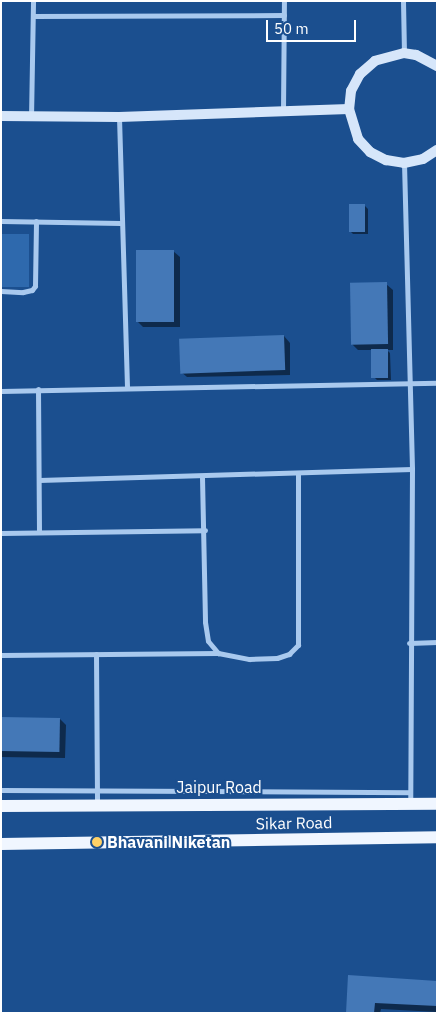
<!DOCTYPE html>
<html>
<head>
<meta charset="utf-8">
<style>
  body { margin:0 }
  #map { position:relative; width:438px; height:1014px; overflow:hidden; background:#1b4f8f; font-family:"IBM Plex Sans",sans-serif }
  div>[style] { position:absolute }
  .green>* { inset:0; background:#2e69ad; transform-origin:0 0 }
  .shadow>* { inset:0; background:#0007 }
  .building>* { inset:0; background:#4478b7; transform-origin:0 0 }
  .street>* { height:5px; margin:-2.5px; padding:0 2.5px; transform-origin:2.5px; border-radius:2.5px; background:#a9c9ee }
  .secondary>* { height:10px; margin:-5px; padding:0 5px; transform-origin:5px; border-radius:5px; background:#d6e6fa }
  .primary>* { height:12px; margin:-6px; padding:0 6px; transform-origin:6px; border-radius:6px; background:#f0f6ff }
  .dots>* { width:14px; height:14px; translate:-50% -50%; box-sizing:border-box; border:2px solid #1b4f8f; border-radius:50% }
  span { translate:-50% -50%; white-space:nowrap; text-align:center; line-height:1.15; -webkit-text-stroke:4px #1b4f8f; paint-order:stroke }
  .street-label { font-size:16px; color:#fff }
  .poi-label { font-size:16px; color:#fff; font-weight:700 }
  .left { translate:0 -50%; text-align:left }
  .frame { position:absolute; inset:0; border:2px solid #fff; pointer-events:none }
  .scale { position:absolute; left:266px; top:20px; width:90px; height:22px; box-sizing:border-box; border:2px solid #fff; border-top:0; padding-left:6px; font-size:15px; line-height:18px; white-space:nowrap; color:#fff; -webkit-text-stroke:4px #1b4f8f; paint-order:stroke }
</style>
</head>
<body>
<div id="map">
  <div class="green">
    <i style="left:1px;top:234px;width:28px;height:53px"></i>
  </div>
  <div class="shadow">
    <i style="clip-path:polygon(365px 206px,368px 209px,368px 234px,353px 234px,350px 231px)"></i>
    <i style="clip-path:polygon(173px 251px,180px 257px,180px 327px,143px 327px,137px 321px)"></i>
    <i style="clip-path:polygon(386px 284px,393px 290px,393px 350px,387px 350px,390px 353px,391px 380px,377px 380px,374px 377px,373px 350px,358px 350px,352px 344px)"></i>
    <i style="clip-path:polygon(284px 336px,290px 343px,290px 375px,187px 377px,180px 371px)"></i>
    <i style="clip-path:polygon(1px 718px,60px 719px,66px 725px,65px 758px,1px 757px)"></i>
    <i style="clip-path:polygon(350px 976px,437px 983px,437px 1012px,381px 1009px,380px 1013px,347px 1013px)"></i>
  </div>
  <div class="building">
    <i style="left:349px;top:204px;width:16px;height:28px"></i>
    <i style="left:136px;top:250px;width:38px;height:72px"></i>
    <i style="left:387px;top:282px;width:62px;height:37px;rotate:89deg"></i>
    <i style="left:284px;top:335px;width:35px;height:105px;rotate:88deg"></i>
    <i style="left:371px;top:349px;width:17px;height:29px"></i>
    <i style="left:1px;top:717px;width:59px;height:34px;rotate:1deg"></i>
    <i style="clip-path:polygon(348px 975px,437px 981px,437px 1006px,375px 1003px,374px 1013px,346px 1013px)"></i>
  </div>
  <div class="street">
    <i style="left:403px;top:1px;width:52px;rotate:88.9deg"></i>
    <i style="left:33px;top:16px;width:251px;rotate:-0.2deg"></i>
    <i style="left:283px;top:111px;width:110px;rotate:-89.5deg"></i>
    <i style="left:119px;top:117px;width:270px;rotate:88.3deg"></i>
    <i style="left:31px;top:118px;width:117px;rotate:-89deg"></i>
    <i style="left:404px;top:163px;width:306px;rotate:88.5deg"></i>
    <i style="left:412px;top:469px;width:335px;rotate:90.3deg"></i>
    <i style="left:1px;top:221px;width:120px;rotate:1deg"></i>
    <i style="left:1px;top:291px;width:22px;rotate:3deg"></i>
    <i style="left:23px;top:292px;width:9px;rotate:-13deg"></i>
    <i style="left:32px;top:290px;width:5px;rotate:-53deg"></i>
    <i style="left:35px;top:286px;width:65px;rotate:-89.1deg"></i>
    <i style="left:38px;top:389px;width:143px;rotate:89.6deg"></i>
    <i style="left:1px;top:391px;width:436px;rotate:-1.1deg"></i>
    <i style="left:202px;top:477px;width:145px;rotate:88.8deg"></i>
    <i style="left:205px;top:622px;width:19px;rotate:81deg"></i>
    <i style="left:208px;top:641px;width:16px;rotate:50deg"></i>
    <i style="left:218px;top:653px;width:32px;rotate:11deg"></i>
    <i style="left:249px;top:659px;width:28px;rotate:-2deg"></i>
    <i style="left:277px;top:658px;width:13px;rotate:-18deg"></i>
    <i style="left:289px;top:654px;width:13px;rotate:-45deg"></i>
    <i style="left:298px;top:645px;width:172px;rotate:-90deg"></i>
    <i style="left:39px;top:480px;width:373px;rotate:-1.7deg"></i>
    <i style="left:1px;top:533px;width:204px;rotate:-0.8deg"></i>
    <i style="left:409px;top:643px;width:28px;rotate:-2deg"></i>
    <i style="left:96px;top:654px;width:150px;rotate:89.6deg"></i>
    <i style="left:1px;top:655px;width:217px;rotate:-0.5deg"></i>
    <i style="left:1px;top:790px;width:409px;rotate:0.3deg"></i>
  </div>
  <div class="secondary">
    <i style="left:437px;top:66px;width:24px;rotate:-152deg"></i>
    <i style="left:416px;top:55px;width:12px;rotate:-171deg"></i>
    <i style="left:404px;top:53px;width:30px;rotate:165deg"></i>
    <i style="left:375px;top:61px;width:20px;rotate:139deg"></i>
    <i style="left:360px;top:74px;width:19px;rotate:118deg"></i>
    <i style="left:351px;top:91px;width:18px;rotate:96deg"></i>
    <i style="left:349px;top:109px;width:31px;rotate:73deg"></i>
    <i style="left:358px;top:139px;width:18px;rotate:47deg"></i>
    <i style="left:370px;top:152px;width:18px;rotate:27deg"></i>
    <i style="left:386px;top:160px;width:18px;rotate:9deg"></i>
    <i style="left:404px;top:163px;width:19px;rotate:-12deg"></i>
    <i style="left:423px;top:159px;width:17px;rotate:-33deg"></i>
    <i style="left:1px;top:116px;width:118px;rotate:0.5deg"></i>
    <i style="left:119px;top:117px;width:230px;rotate:-2deg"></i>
  </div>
  <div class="primary">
    <i style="left:1px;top:806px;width:436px;rotate:-0.3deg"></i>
    <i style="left:1px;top:844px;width:436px;rotate:-0.9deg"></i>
  </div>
  <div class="dots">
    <i style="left:97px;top:842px;background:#ffd166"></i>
  </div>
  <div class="street-label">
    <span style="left:219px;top:787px">Jaipur Road</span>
    <span style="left:294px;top:823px;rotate:-1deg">Sikar Road</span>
  </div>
  <div class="poi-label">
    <span class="left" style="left:107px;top:842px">Bhavani Niketan</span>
  </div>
  <div class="frame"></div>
  <div class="scale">50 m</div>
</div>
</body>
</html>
